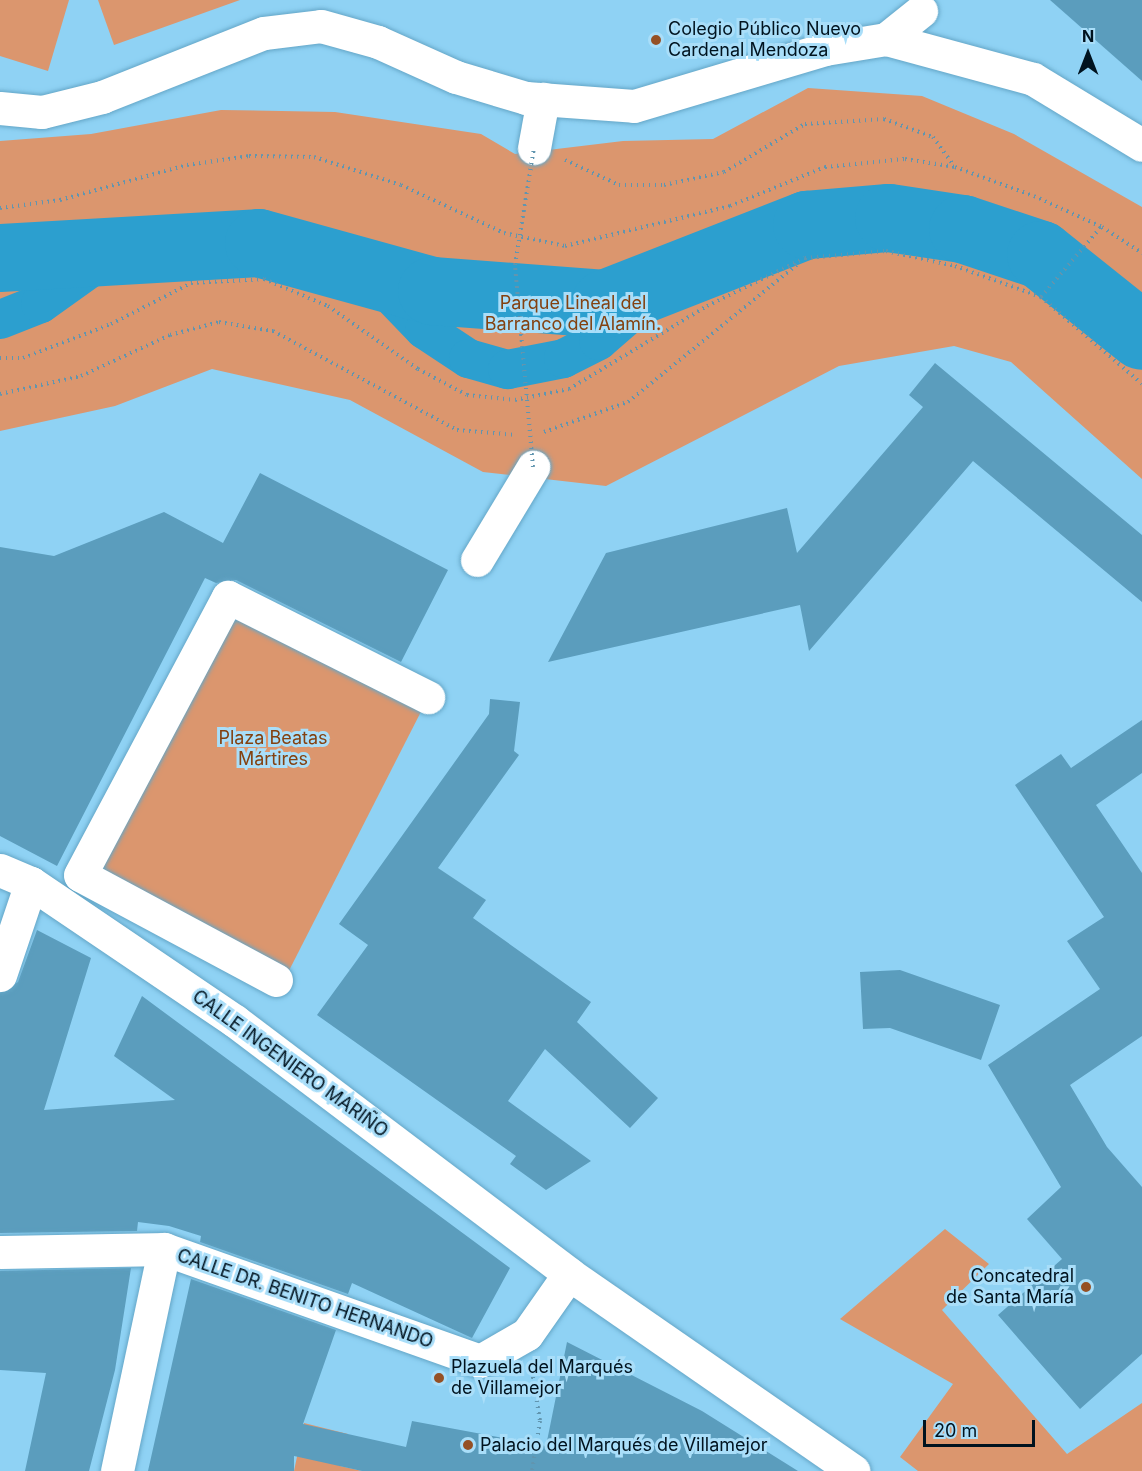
<!DOCTYPE html>
<html>
<head>
<meta charset="utf-8">
<style>
  body { margin:0 }
  #map { position:relative; width:1142px; height:1471px; overflow:hidden; background:#8fd2f4; font-family:Inter,sans-serif }
  div>[style] { position:absolute }
  .green>* { inset:0; background:#db966e; transform-origin:0 0 }
  .canal>* { height:39px; margin:-19.5px; padding:0 19.5px; transform-origin:19.5px; border-radius:19.5px; background:#2c9fcf }
  .river>* { height:68px; margin:-34px; padding:0 34px; transform-origin:34px; border-radius:34px; background:#2c9fcf }
  .building>* { inset:0; background:#5b9dbd }
  .path>* { height:4px; margin-top:-2px; transform-origin:0; background:repeating-linear-gradient(90deg,#6195af 0 1.5px,transparent 0 6px) }
  .roads { filter:drop-shadow(0 0 2px #64a6c7) drop-shadow(0 0 2px #64a6c7) }
  .pedestrian>* { height:33px; margin:-16.5px; padding:0 16.5px; transform-origin:16.5px; border-radius:16.5px; background:#fff }
  .minor>* { height:33px; margin:-16.5px; padding:0 16.5px; transform-origin:16.5px; border-radius:16.5px; background:#fff }
  .path-bridge>* { height:4px; margin-top:-2px; transform-origin:0; background:repeating-linear-gradient(90deg,#6195af 0 1.5px,transparent 0 6px) }
  .dots>* { width:16px; height:16px; translate:-50% -50%; box-sizing:border-box; border:3px solid #a9def9; border-radius:50% }
  span { translate:-50% -50%; white-space:nowrap; text-align:center; line-height:1.15; -webkit-text-stroke:6px #a9def9; paint-order:stroke }
  .poi-label { font-size:18px; color:#00131f }
  .left { translate:0 -50%; text-align:left }
  .right { translate:-100% -50%; text-align:right }
  .park-label { font-size:18px; color:#834110 }
  .street-label { font-size:18px; color:#00131f }
  .north { position:absolute; left:1058px; top:24px; width:60px; height:60px; -webkit-text-stroke:4px #a9def9; paint-order:stroke; rotate:0deg; font-size:16px; font-weight:700; line-height:24px; text-align:center; color:#00131f }
  .north::after { content:''; display:block; margin:auto; width:21px; height:27px; background:#00131f; clip-path:polygon(50% 0,100% 100%,50% 72%,0 100%) }
  .scale { position:absolute; left:923px; top:1420px; width:112px; height:27px; box-sizing:border-box; border:3px solid #00131f; border-top:0; padding-left:8px; font-size:18px; line-height:21px; white-space:nowrap; color:#00131f; -webkit-text-stroke:4px #a9def9; paint-order:stroke }
</style>
</head>
<body>
<div id="map">
  <div class="green">
    <i style="clip-path:polygon(0 0,69px 0,48px 71px,0 56px)"></i>
    <i style="clip-path:polygon(98px 0,240px 0,114px 45px)"></i>
    <i style="clip-path:polygon(808px 88px,922px 96px,1014px 134px,1142px 207px,1142px 479px,1011px 362px,954px 346px,839px 366px,606px 486px,483px 472px,350px 400px,212px 369px,115px 406px,0 431px,0 141px,91px 134px,221px 110px,335px 112px,481px 134px,515px 154px,623px 141px,713px 139px)"></i>
    <i style="left:228px;top:597px;width:224px;height:315px;rotate:27deg"></i>
    <i style="clip-path:polygon(945px 1229px,989px 1264px,942px 1310px,1067px 1454px,1142px 1403px,1142px 1471px,918px 1471px,900px 1457px,953px 1384px,840px 1319px)"></i>
    <i style="clip-path:polygon(304px 1423px,348px 1434px,340px 1466px,362px 1471px,294px 1471px)"></i>
  </div>
  <div class="canal">
    <i style="left:371px;top:274px;width:76px;rotate:46.1deg"></i>
    <i style="left:424px;top:329px;width:53px;rotate:33.4deg"></i>
    <i style="left:468px;top:358px;width:41px;rotate:15.8deg"></i>
    <i style="left:507px;top:369px;width:57px;rotate:-11.1deg"></i>
    <i style="left:563px;top:358px;width:39px;rotate:-27deg"></i>
    <i style="left:598px;top:340px;width:90px;rotate:-40.9deg"></i>
    <i style="left:0;top:319px;width:43px;rotate:-21.8deg"></i>
    <i style="left:40px;top:303px;width:86px;rotate:-35.5deg"></i>
  </div>
  <div class="river">
    <i style="left:0;top:258px;width:259px;rotate:-3.3deg"></i>
    <i style="left:259px;top:243px;width:180px;rotate:15.5deg"></i>
    <i style="left:432px;top:291px;width:173px;rotate:4.3deg"></i>
    <i style="left:605px;top:304px;width:217px;rotate:-21.4deg"></i>
    <i style="left:807px;top:225px;width:82px;rotate:-4.9deg"></i>
    <i style="left:889px;top:218px;width:75px;rotate:8.5deg"></i>
    <i style="left:963px;top:229px;width:82px;rotate:18.4deg"></i>
    <i style="left:1041px;top:255px;width:129px;rotate:38.7deg"></i>
  </div>
  <div class="building">
    <i style="clip-path:polygon(1050px 0,1142px 0,1142px 81px)"></i>
    <i style="clip-path:polygon(935px 363px,1142px 535px,1142px 602px,973px 461px,809px 651px,800px 605px,548px 662px,606px 553px,787px 508px,797px 553px,923px 407px,909px 395px)"></i>
    <i style="clip-path:polygon(260px 473px,448px 570px,401px 662px,236px 580px,216px 583px,205px 578px,57px 866px,0 836px,0 547px,54px 556px,164px 512px,223px 543px)"></i>
    <i style="clip-path:polygon(490px 699px,520px 702px,514px 751px,519px 755px,438px 868px,486px 900px,473px 918px,591px 1002px,577px 1022px,658px 1098px,630px 1128px,545px 1049px,508px 1101px,591px 1161px,546px 1190px,510px 1164px,516px 1156px,317px 1015px,368px 945px,339px 924px,489px 714px)"></i>
    <i style="clip-path:polygon(1142px 720px,1142px 773px,1096px 805px,1142px 873px,1142px 1036px,1070px 1085px,1107px 1147px,1142px 1187px,1142px 1354px,1080px 1409px,998px 1315px,1062px 1259px,1027px 1219px,1061px 1187px,988px 1065px,1100px 989px,1067px 941px,1104px 917px,1015px 785px,1061px 754px,1071px 768px)"></i>
    <i style="clip-path:polygon(37px 930px,91px 958px,44px 1110px,175px 1100px,114px 1056px,142px 996px,510px 1268px,472px 1338px,352px 1283px,348px 1294px,200px 1242px,201px 1236px,169px 1226px,138px 1222px,137px 1231px,0 1233px,0 993px,18px 982px)"></i>
    <i style="clip-path:polygon(900px 970px,1000px 1005px,981px 1060px,890px 1028px,863px 1029px,860px 972px)"></i>
    <i style="clip-path:polygon(131px 1268px,115px 1370px,89px 1471px,25px 1471px,46px 1373px,0 1370px,0 1271px)"></i>
    <i style="clip-path:polygon(191px 1279px,336px 1330px,303px 1424px,406px 1447px,412px 1421px,546px 1446px,567px 1342px,702px 1411px,798px 1471px,362px 1471px,294px 1456px,294px 1471px,148px 1471px)"></i>
  </div>
  <div class="path">
    <i style="left:565px;top:160px;width:60px;rotate:24.8deg"></i>
    <i style="left:619px;top:185px;width:45px"></i>
    <i style="left:664px;top:185px;width:61px;rotate:-12.2deg"></i>
    <i style="left:724px;top:172px;width:94px;rotate:-30.7deg"></i>
    <i style="left:805px;top:124px;width:79px;rotate:-3.6deg"></i>
    <i style="left:884px;top:119px;width:52px;rotate:20.2deg"></i>
    <i style="left:933px;top:137px;width:36px;rotate:54deg"></i>
    <i style="left:0;top:208px;width:61px;rotate:-7.6deg"></i>
    <i style="left:60px;top:200px;width:132px;rotate:-15.4deg"></i>
    <i style="left:187px;top:165px;width:63px;rotate:-8.3deg"></i>
    <i style="left:249px;top:156px;width:65px;rotate:0.9deg"></i>
    <i style="left:314px;top:157px;width:91px;rotate:17.8deg"></i>
    <i style="left:401px;top:185px;width:114px;rotate:25deg"></i>
    <i style="left:504px;top:233px;width:62px;rotate:12deg"></i>
    <i style="left:565px;top:246px;width:170px;rotate:-13.6deg"></i>
    <i style="left:730px;top:206px;width:103px;rotate:-22.3deg"></i>
    <i style="left:825px;top:167px;width:80px;rotate:-5.7deg"></i>
    <i style="left:905px;top:159px;width:51px;rotate:9.1deg"></i>
    <i style="left:955px;top:167px;width:84px;rotate:20.2deg"></i>
    <i style="left:1034px;top:196px;width:75px;rotate:24.5deg"></i>
    <i style="left:1102px;top:227px;width:48px;rotate:33deg"></i>
    <i style="left:1041px;top:297px;width:92px;rotate:-49.4deg"></i>
    <i style="left:0;top:358px;width:23px"></i>
    <i style="left:23px;top:358px;width:94px;rotate:-21.1deg"></i>
    <i style="left:111px;top:324px;width:90px;rotate:-27.1deg"></i>
    <i style="left:191px;top:283px;width:73px;rotate:-3.1deg"></i>
    <i style="left:264px;top:279px;width:69px;rotate:22.9deg"></i>
    <i style="left:328px;top:306px;width:110px;rotate:35deg"></i>
    <i style="left:418px;top:369px;width:55px;rotate:28deg"></i>
    <i style="left:467px;top:395px;width:48px;rotate:5.9deg"></i>
    <i style="left:515px;top:400px;width:55px;rotate:-11.5deg"></i>
    <i style="left:569px;top:389px;width:161px;rotate:-31deg"></i>
    <i style="left:707px;top:306px;width:109px;rotate:-26.1deg"></i>
    <i style="left:805px;top:258px;width:81px;rotate:-4.9deg"></i>
    <i style="left:886px;top:251px;width:71px;rotate:12.3deg"></i>
    <i style="left:955px;top:266px;width:91px;rotate:19.8deg"></i>
    <i style="left:1041px;top:297px;width:133px;rotate:40.7deg"></i>
    <i style="left:0;top:394px;width:83px;rotate:-12.5deg"></i>
    <i style="left:81px;top:376px;width:98px;rotate:-24.7deg"></i>
    <i style="left:170px;top:335px;width:51px;rotate:-14.9deg"></i>
    <i style="left:219px;top:322px;width:55px;rotate:9.5deg"></i>
    <i style="left:273px;top:331px;width:209px;rotate:28.3deg"></i>
    <i style="left:457px;top:430px;width:59px;rotate:4.8deg"></i>
    <i style="left:544px;top:432px;width:89px;rotate:-19.7deg"></i>
    <i style="left:628px;top:402px;width:219px;rotate:-39.1deg"></i>
    <i style="left:532px;top:1371px;width:51px;rotate:80.9deg"></i>
    <i style="left:540px;top:1421px;width:51px;rotate:99.1deg"></i>
  </div>
  <div class="roads">
    <div class="pedestrian">
      <i style="left:886px;top:39px;width:152px;rotate:15.2deg"></i>
      <i style="left:1033px;top:79px;width:127px;rotate:31.2deg"></i>
      <i style="left:0;top:108px;width:42px;rotate:5.4deg"></i>
      <i style="left:42px;top:112px;width:62px;rotate:-14deg"></i>
      <i style="left:102px;top:97px;width:174px;rotate:-21.6deg"></i>
      <i style="left:264px;top:33px;width:57px;rotate:-7deg"></i>
      <i style="left:321px;top:26px;width:59px;rotate:15.7deg"></i>
      <i style="left:378px;top:42px;width:85px;rotate:24.2deg"></i>
      <i style="left:456px;top:77px;width:73px;rotate:16.7deg"></i>
      <i style="left:526px;top:98px;width:108px;rotate:4.2deg"></i>
      <i style="left:634px;top:106px;width:199px;rotate:-16.6deg"></i>
      <i style="left:825px;top:49px;width:62px;rotate:-9.3deg"></i>
      <i style="left:886px;top:39px;width:45px;rotate:-38.7deg"></i>
      <i style="left:534px;top:148px;width:50px;rotate:-79.6deg"></i>
      <i style="left:477px;top:560px;width:109px;rotate:-58.9deg"></i>
      <i style="left:276px;top:980px;width:222px;rotate:-151.8deg"></i>
      <i style="left:80px;top:875px;width:315px;rotate:-62deg"></i>
      <i style="left:228px;top:597px;width:224px;rotate:26.6deg"></i>
    </div>
    <div class="minor">
      <i style="left:0;top:870px;width:34px;rotate:23deg"></i>
      <i style="left:31px;top:883px;width:246px;rotate:34.1deg"></i>
      <i style="left:235px;top:1021px;width:419px;rotate:37.1deg"></i>
      <i style="left:569px;top:1274px;width:346px;rotate:34.7deg"></i>
      <i style="left:0;top:975px;width:97px;rotate:-71.4deg"></i>
      <i style="left:0;top:1252px;width:164px;rotate:-1deg"></i>
      <i style="left:164px;top:1249px;width:335px;rotate:19.5deg"></i>
      <i style="left:480px;top:1361px;width:54px;rotate:-29.9deg"></i>
      <i style="left:527px;top:1334px;width:73px;rotate:-55deg"></i>
      <i style="left:117px;top:1471px;width:227px;rotate:-78deg"></i>
    </div>
  </div>
  <div class="path-bridge">
    <i style="left:533px;top:467px;width:203px;rotate:-95.1deg"></i>
    <i style="left:515px;top:265px;width:119px;rotate:-80.8deg"></i>
  </div>
  <div class="dots">
    <i style="left:656px;top:40px;background:#955024"></i>
    <i style="left:1086px;top:1287px;background:#955024"></i>
    <i style="left:439px;top:1378px;background:#955024"></i>
    <i style="left:468px;top:1445px;background:#955024"></i>
  </div>
  <div class="poi-label">
    <span class="left" style="left:668px;top:40px">Colegio Público Nuevo<br>Cardenal Mendoza</span>
    <span class="right" style="left:1074px;top:1287px">Concatedral<br>de Santa María</span>
    <span class="left" style="left:451px;top:1378px">Plazuela del Marqués<br>de Villamejor</span>
    <span class="left" style="left:480px;top:1445px">Palacio del Marqués de Villamejor</span>
  </div>
  <div class="park-label">
    <span style="left:573px;top:314px">Parque Lineal del<br>Barranco del Alamín.</span>
    <span style="left:273px;top:749px">Plaza Beatas<br>Mártires</span>
  </div>
  <div class="street-label">
    <span style="left:290px;top:1064px;rotate:36deg">CALLE INGENIERO MARIÑO</span>
    <span style="left:305px;top:1299px;rotate:19deg">CALLE DR. BENITO HERNANDO</span>
  </div>
  <div class="north">N</div>
  <div class="scale">20 m</div>
</div>
</body>
</html>
